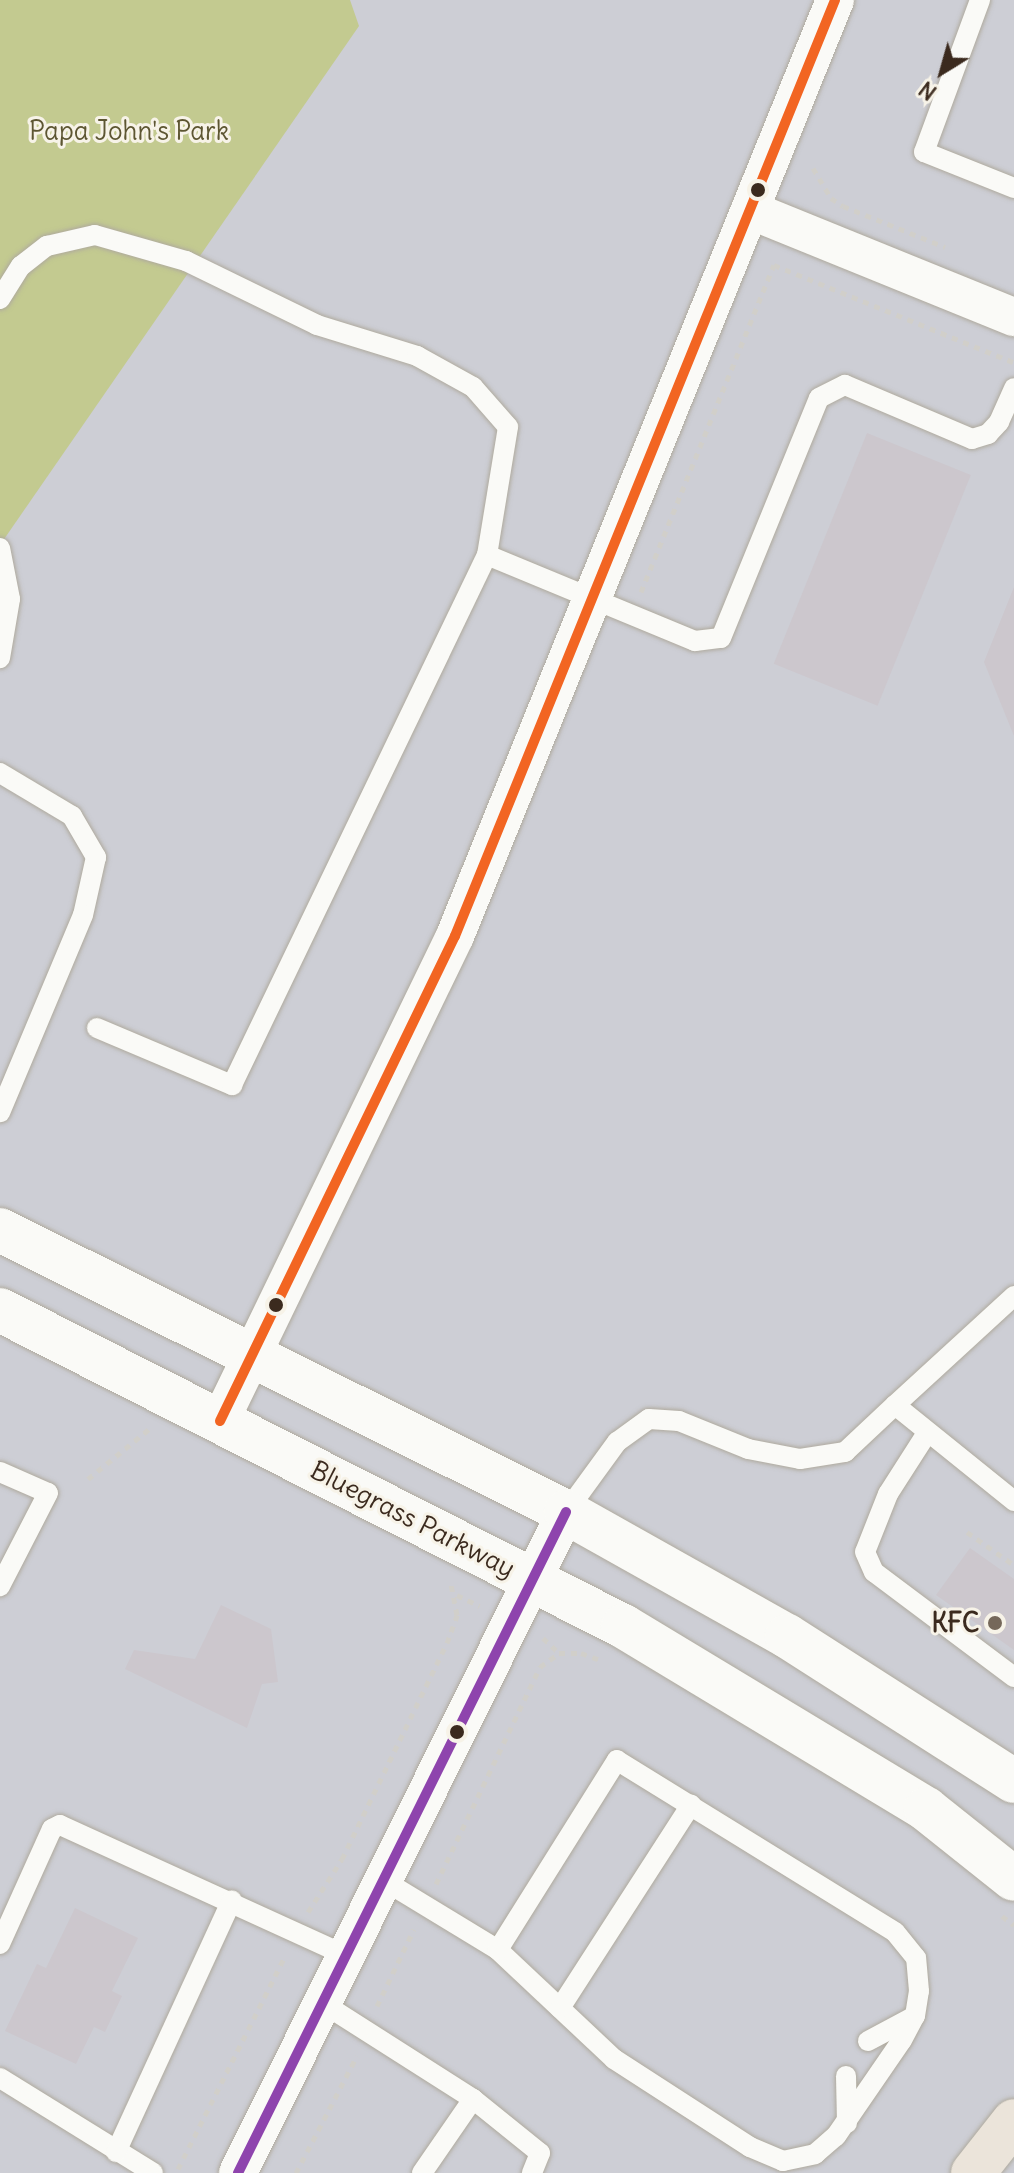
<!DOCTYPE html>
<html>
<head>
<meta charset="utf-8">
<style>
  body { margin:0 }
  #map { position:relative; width:1014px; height:2173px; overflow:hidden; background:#e0dbca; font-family:Delius,sans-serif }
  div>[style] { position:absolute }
  .industrial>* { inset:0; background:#cdced5; transform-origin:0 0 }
  .green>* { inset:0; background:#c3ca90 }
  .building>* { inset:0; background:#ccc7cd; transform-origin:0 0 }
  .path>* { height:5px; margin-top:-2.5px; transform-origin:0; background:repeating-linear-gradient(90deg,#d1cfca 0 6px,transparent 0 12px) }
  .roads { filter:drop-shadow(0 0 2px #afaa9e) drop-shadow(0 0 2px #afaa9e) }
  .service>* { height:20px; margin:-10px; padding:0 10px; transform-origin:10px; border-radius:10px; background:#fafaf7 }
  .minor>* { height:38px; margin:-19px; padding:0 19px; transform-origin:19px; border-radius:19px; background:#fafaf7 }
  .tertiary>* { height:44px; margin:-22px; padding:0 22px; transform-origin:22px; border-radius:22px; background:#fafaf7 }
  .primary>* { height:44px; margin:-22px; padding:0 22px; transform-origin:22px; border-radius:22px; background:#ebe4da }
  .bus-1>* { height:10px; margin:-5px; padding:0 5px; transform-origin:5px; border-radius:5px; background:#f26522 }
  .bus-2>* { height:10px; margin:-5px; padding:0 5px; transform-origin:5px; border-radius:5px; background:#8e44ad }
  .dots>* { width:22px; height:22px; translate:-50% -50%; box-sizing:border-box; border:4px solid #f7f3e8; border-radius:50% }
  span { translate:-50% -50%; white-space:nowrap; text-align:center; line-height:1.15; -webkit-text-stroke:6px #f7f3e8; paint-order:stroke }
  .park-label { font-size:26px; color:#5d5632 }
  .street-label { font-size:26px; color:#3b2a1e }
  .poi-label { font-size:26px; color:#3b2a1e; font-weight:700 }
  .right { translate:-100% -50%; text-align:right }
  .north { position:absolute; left:902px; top:32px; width:80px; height:80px; -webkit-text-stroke:6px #f7f3e8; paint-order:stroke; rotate:217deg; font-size:22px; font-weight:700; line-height:32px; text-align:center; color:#3b2a1e }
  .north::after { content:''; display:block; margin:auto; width:28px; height:36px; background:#3b2a1e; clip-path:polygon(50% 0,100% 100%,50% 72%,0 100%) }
</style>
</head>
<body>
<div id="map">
  <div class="industrial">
    <i style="left:0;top:0;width:1014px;height:2173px"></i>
  </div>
  <div class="green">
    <i style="clip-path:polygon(0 0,350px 0,359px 26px,0 545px)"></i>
  </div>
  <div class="building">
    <i style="left:867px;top:433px;width:112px;height:249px;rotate:22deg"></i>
    <i style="clip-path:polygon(1014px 587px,1014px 736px,984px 662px)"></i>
    <i style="clip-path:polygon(970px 1548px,1014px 1579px,1014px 1650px,936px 1595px)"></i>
    <i style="clip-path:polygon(221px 1605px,271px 1629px,278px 1682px,262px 1684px,247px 1728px,125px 1669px,134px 1650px,195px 1659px)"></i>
    <i style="clip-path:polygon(75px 1908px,138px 1938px,112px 1991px,122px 1996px,105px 2032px,94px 2027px,76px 2064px,5px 2031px,37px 1964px,46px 1968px)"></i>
  </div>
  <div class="path">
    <i style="left:813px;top:168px;width:35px;rotate:59deg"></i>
    <i style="left:831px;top:198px;width:14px;rotate:34deg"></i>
    <i style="left:843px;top:206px;width:110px;rotate:21.9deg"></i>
    <i style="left:641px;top:592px;width:353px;rotate:-67.9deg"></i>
    <i style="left:774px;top:265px;width:258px;rotate:22.1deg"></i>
    <i style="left:88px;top:1479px;width:79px;rotate:-39.3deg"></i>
    <i style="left:967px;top:1532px;width:57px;rotate:35.1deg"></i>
    <i style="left:457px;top:1595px;width:25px;rotate:26deg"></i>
    <i style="left:543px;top:1638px;width:22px;rotate:43deg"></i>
    <i style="left:436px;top:1884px;width:241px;rotate:-64.4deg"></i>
    <i style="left:540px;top:1667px;width:24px;rotate:-36deg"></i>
    <i style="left:559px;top:1653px;width:22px"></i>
    <i style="left:581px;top:1653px;width:20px;rotate:20deg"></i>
    <i style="left:308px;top:1912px;width:63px;rotate:-57.3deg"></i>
    <i style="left:342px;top:1859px;width:240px;rotate:-64.1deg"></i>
    <i style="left:447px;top:1643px;width:30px;rotate:-70deg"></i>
    <i style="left:457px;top:1615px;width:33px;rotate:-101deg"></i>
    <i style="left:1002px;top:1916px;width:15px;rotate:37deg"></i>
    <i style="left:377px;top:2006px;width:85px;rotate:-64.3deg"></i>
    <i style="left:178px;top:2169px;width:238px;rotate:-63.3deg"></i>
    <i style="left:296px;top:2173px;width:132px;rotate:-62.5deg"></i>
  </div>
  <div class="roads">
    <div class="service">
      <i style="left:980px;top:0;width:162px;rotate:110.2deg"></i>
      <i style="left:924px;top:152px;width:97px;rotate:21.8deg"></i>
      <i style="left:0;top:299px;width:39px;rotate:-58deg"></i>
      <i style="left:21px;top:266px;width:33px;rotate:-38deg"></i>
      <i style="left:47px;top:246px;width:49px;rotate:-12.9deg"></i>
      <i style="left:95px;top:235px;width:95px;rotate:15.9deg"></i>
      <i style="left:186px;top:261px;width:146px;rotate:26deg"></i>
      <i style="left:317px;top:325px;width:105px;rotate:17.2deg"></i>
      <i style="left:417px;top:356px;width:64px;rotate:29deg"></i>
      <i style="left:473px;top:387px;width:53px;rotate:48.8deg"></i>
      <i style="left:508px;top:427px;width:130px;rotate:99.3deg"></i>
      <i style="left:0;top:548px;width:52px;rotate:78.9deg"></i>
      <i style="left:10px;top:599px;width:60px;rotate:99.6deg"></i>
      <i style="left:0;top:773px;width:84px;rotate:30.8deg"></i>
      <i style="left:72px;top:816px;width:48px;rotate:59.7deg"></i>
      <i style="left:96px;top:857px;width:59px;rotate:102.6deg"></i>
      <i style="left:83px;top:915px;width:214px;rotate:112.8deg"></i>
      <i style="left:97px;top:1028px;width:147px;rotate:22.9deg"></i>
      <i style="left:232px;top:1085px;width:588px;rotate:-64.31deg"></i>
      <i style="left:487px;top:555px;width:225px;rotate:22.5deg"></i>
      <i style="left:695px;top:641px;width:26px;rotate:-7deg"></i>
      <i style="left:721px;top:638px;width:259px;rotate:-67.8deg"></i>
      <i style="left:819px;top:398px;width:29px;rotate:-27deg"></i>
      <i style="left:845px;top:385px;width:138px;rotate:23deg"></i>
      <i style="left:972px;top:439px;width:17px;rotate:-17deg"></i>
      <i style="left:988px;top:434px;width:16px;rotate:-47deg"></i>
      <i style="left:999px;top:422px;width:37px;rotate:-66deg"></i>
      <i style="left:1014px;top:1296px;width:161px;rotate:137.5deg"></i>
      <i style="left:895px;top:1405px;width:153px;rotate:38.9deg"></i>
      <i style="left:927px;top:1433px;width:72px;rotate:122.6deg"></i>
      <i style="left:888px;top:1494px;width:62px;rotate:111.6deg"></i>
      <i style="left:865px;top:1552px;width:22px;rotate:66deg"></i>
      <i style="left:874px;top:1572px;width:175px;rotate:36.9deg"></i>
      <i style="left:0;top:1472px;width:52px;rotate:23.6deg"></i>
      <i style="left:48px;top:1493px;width:105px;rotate:117.3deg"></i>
      <i style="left:566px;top:1512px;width:87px;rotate:-53.9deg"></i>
      <i style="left:617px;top:1442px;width:39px;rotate:-36deg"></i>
      <i style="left:649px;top:1419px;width:30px;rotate:4deg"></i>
      <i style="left:679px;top:1421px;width:74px;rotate:22.1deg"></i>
      <i style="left:748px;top:1449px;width:53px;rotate:10.9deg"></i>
      <i style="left:800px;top:1459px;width:46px;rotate:-8.8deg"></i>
      <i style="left:845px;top:1452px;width:69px;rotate:-43.2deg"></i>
      <i style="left:383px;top:1880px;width:135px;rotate:31.3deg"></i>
      <i style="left:498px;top:1950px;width:159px;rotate:43.2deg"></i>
      <i style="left:614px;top:2059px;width:162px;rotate:32.9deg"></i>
      <i style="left:750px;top:2147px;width:36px;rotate:23deg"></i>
      <i style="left:783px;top:2161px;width:33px;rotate:-12deg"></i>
      <i style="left:815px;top:2154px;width:28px;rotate:-41deg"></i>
      <i style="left:836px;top:2136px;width:116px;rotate:-55.5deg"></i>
      <i style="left:902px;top:2040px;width:27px;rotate:-62deg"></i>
      <i style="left:915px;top:2016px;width:25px;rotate:-81deg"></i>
      <i style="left:919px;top:1991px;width:33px;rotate:-95deg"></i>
      <i style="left:916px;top:1958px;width:33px;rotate:-129deg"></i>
      <i style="left:895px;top:1932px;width:327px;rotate:-148.3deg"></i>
      <i style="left:617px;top:1760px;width:224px;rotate:122.1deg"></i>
      <i style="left:0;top:1944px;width:126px;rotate:-65.7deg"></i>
      <i style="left:52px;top:1829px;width:9px;rotate:-27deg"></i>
      <i style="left:60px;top:1825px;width:316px;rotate:24.5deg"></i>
      <i style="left:324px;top:2004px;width:177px;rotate:32.5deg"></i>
      <i style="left:560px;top:2008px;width:242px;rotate:-57.2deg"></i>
      <i style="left:868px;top:2041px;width:53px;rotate:-28deg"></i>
      <i style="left:846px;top:2076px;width:47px;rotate:88.8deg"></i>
      <i style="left:0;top:2078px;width:180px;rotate:31.8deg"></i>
      <i style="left:116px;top:2152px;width:277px;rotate:-65.3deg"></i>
      <i style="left:422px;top:2173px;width:90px;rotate:-55.4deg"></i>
      <i style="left:473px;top:2099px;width:86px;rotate:38.9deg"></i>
      <i style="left:540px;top:2153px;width:22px;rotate:112deg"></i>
    </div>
    <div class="minor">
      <i style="left:750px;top:210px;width:285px;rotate:22.1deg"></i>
      <i style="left:220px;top:1421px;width:539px;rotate:-64.15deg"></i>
      <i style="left:455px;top:936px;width:1010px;rotate:-67.9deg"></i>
      <i style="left:238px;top:2173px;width:738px;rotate:-63.61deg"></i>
    </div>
    <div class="tertiary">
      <i style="left:0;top:1230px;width:632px;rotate:26.48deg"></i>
      <i style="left:566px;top:1512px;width:253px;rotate:29.3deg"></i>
      <i style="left:787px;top:1636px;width:269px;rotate:32.6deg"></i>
      <i style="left:0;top:1310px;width:699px;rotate:26.9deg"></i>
      <i style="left:623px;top:1626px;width:354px;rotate:31.1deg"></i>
      <i style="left:926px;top:1809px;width:112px;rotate:38.5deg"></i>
    </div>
    <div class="primary">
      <i style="left:973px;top:2173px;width:66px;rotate:-51.7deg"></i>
    </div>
  </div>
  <div class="bus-1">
    <i style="left:220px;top:1421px;width:539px;rotate:-64.15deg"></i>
    <i style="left:455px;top:936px;width:1010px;rotate:-67.9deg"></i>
  </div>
  <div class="bus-2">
    <i style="left:238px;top:2173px;width:738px;rotate:-63.61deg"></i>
  </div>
  <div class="dots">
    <i style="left:758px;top:190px;background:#3b2a1e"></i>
    <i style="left:276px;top:1305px;background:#3b2a1e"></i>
    <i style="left:995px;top:1623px;background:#75685a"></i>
    <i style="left:457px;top:1732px;background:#3b2a1e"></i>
  </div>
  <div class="park-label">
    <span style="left:129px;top:131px">Papa John's Park</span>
  </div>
  <div class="street-label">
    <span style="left:413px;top:1519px;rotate:27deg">Bluegrass Parkway</span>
  </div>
  <div class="poi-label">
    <span class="right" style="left:979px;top:1623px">KFC</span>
  </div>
  <div class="north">N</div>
</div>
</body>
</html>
